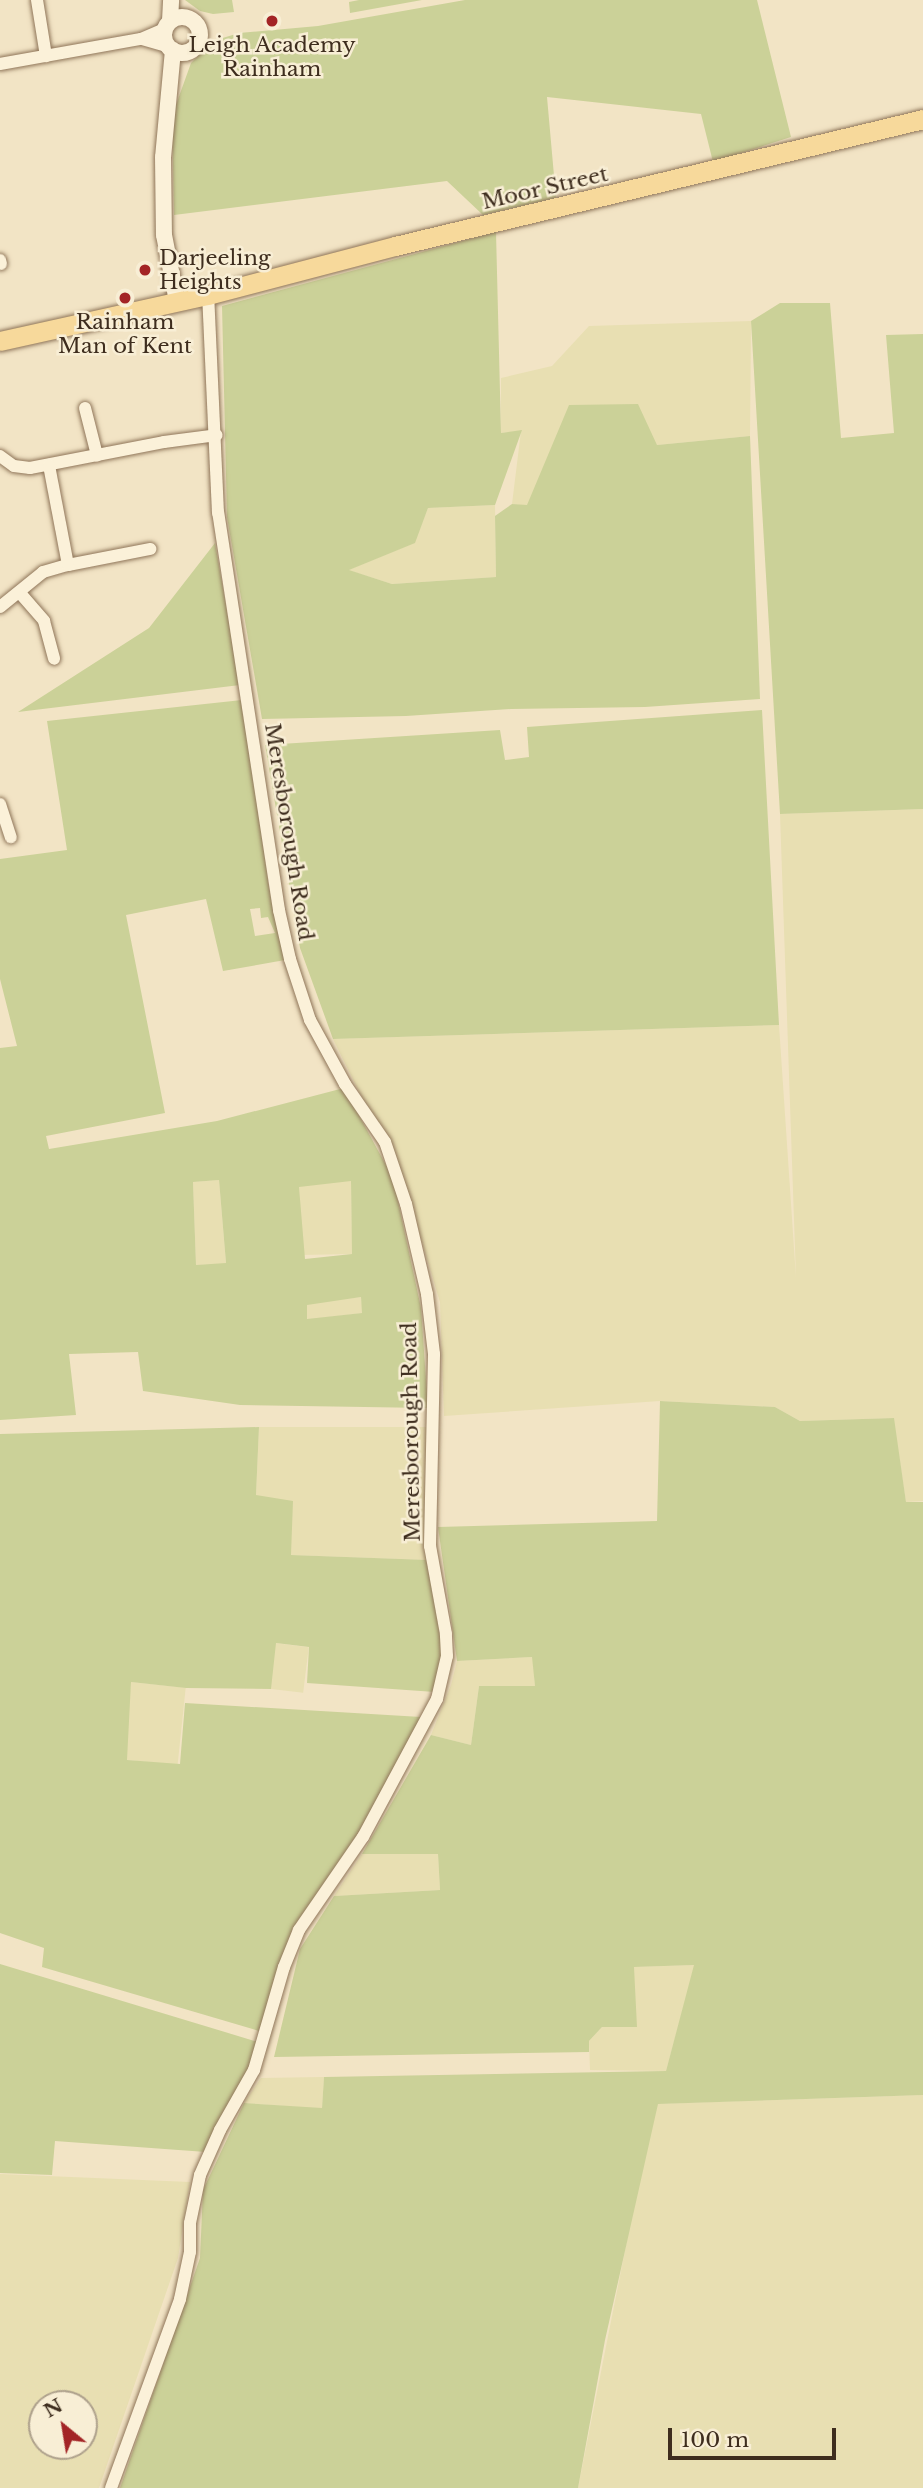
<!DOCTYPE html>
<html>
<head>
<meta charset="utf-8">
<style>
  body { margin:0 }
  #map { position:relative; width:923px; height:2488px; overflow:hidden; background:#f2e4c5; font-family:"Libre Baskerville",serif }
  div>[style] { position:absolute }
  .farmland>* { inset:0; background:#e8dfb2; transform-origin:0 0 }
  .green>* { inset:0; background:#cbd198 }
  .roads { filter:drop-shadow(0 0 2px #8f7559) drop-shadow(0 0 2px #8f7559) }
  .minor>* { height:12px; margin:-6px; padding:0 6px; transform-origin:6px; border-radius:6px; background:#fbf1d9 }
  .tertiary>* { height:16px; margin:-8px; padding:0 8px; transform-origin:8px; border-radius:8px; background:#fbf1d9 }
  .tertiary>.ring { margin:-8px; padding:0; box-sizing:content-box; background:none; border:16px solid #fbf1d9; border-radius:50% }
  .primary>* { height:19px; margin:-9.5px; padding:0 9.5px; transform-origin:9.5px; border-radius:9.5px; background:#f7d99b }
  .dots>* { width:19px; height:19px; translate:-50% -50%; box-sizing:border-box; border:4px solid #f8eed5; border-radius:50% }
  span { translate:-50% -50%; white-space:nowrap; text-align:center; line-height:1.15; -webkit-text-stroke:5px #f8eed5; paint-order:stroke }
  .poi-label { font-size:21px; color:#3e2d1e }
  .left { translate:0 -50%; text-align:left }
  .street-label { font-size:21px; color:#3e2d1e }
  .north { position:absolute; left:28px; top:2390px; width:70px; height:70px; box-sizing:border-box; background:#f8eed5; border:2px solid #aea18c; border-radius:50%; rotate:330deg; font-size:19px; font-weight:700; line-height:28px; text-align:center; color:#3e2d1e }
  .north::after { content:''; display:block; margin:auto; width:24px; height:32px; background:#a32426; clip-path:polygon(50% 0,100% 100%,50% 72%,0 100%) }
  .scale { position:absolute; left:668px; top:2428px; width:168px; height:32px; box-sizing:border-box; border:4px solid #3e2d1e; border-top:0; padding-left:9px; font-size:21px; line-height:24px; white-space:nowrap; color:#3e2d1e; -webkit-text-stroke:5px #f8eed5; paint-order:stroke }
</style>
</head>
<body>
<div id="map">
  <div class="farmland">
    <i style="clip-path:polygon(751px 321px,750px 436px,657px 445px,527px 506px,512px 504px,521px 431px,501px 433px,501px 378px,552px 366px,589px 326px)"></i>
    <i style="clip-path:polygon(495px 505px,496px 577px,392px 584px,348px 570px,414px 543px,428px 508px)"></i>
    <i style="clip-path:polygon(923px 809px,923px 1501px,906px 1502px,893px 1418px,800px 1421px,775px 1407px,660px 1401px,444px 1416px,440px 1302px,404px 1183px,333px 1039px,779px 1025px,796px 1278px,780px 814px)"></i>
    <i style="clip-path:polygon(219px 1180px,226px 1264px,196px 1265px,193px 1182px)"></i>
    <i style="left:351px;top:1181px;width:73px;height:52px;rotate:89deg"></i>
    <i style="left:361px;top:1297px;width:16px;height:56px;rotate:83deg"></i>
    <i style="clip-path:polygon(259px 1427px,428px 1427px,429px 1560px,291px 1555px,256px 1495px)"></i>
    <i style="left:275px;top:1643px;width:34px;height:46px;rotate:7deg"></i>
    <i style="clip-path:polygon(533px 1657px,535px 1686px,479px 1686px,471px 1745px,431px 1735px,451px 1685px,457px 1661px)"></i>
    <i style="left:131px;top:1682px;width:55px;height:78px;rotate:6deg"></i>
    <i style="clip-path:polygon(362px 1854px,438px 1854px,440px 1890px,334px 1896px)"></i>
    <i style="clip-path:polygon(695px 1965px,666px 2071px,590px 2070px,589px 2041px,602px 2027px,634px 1967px)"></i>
    <i style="clip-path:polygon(324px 2077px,322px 2109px,244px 2103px,261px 2078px)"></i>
    <i style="clip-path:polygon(923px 2095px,923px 2488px,578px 2488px,654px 2104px)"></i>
    <i style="clip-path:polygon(evenodd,0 2174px,190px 2182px,178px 2258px,99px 2488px,0 2488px,0 2174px,42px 2404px,84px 2404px,84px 2446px,42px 2446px,42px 2404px)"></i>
  </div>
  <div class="green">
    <i style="clip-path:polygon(185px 0,232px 0,234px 12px,213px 14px,200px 11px)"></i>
    <i style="clip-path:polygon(359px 0,422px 0,350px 13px,349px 2px)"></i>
    <i style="clip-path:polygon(465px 0,757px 0,791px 137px,713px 162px,701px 114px,547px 97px,556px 198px,483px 215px,447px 181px,174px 215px,172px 116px,191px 63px,213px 41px,239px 33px,318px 26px)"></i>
    <i style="clip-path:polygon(496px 232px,501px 433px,522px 430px,495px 505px,428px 508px,415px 543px,349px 570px,392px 584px,496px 577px,495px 516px,512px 504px,527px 505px,569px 405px,638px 404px,657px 445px,750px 436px,760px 699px,645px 707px,511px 709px,406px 716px,262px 719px,227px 517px,222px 306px)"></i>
    <i style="clip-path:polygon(780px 303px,830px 303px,841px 438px,894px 433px,886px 335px,923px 334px,923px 809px,780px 814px,751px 321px)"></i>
    <i style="clip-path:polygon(215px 543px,240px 685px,18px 712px,149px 628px)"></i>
    <i style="clip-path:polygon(evenodd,242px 700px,269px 887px,285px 960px,223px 971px,206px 899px,126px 915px,165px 1113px,46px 1136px,49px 1149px,217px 1121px,344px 1088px,393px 1178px,421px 1308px,428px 1408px,240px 1405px,143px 1391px,138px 1352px,69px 1354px,76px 1415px,0 1420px,0 1048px,17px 1046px,0 979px,0 859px,67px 850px,47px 721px,242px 700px,260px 908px,261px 918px,268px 917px,275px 933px,255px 936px,250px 909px,260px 908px,242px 700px,219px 1180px,226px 1263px,196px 1265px,193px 1182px,219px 1180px,242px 700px,351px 1181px,352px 1254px,305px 1259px,299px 1187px,351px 1181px,242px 700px,361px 1297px,362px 1313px,307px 1319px,307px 1305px,361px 1297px)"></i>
    <i style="clip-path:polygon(762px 710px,779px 1025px,333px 1039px,300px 948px,265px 745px,500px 730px,505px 760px,529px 757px,527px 727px)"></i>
    <i style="clip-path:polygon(660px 1401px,775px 1407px,800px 1421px,894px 1418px,906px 1502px,923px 1502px,923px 2095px,658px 2104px,605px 2340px,578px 2488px,120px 2488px,200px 2258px,203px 2190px,244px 2103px,322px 2108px,324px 2077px,666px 2071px,694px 1965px,634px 1967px,637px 2027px,602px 2027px,589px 2041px,589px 2052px,274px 2057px,300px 1949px,334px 1896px,440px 1890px,438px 1854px,362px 1854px,431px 1735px,471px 1745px,479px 1686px,535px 1686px,532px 1657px,457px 1661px,438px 1527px,657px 1521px)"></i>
    <i style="clip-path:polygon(259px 1427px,256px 1495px,293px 1501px,291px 1555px,429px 1560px,443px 1652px,435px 1692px,307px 1683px,309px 1647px,276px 1643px,271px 1689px,186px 1688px,131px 1682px,127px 1760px,180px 1764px,185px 1703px,421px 1717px,347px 1854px,293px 1928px,259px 2031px,42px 1967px,44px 1948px,0 1933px,0 1434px)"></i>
    <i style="clip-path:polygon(0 1964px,258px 2042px,250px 2066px,206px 2152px,55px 2141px,52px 2175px,0 2173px)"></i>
  </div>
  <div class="roads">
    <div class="minor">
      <i style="left:37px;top:0;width:57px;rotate:80.9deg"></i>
      <i style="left:142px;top:39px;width:29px;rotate:16deg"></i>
      <i style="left:0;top:64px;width:143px;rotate:-10.1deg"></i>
      <i style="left:141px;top:39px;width:26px;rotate:-23deg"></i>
      <i style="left:0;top:260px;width:4px;rotate:76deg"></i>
      <i style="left:85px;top:408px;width:49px;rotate:75.7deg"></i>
      <i style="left:0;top:456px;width:17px;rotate:36deg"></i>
      <i style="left:14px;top:466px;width:16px;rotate:7deg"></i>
      <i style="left:30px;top:468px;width:136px;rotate:-11deg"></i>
      <i style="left:164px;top:442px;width:53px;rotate:-7.5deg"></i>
      <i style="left:68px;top:565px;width:84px;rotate:-11deg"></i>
      <i style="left:20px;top:593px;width:37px;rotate:49deg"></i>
      <i style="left:44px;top:621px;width:39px;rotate:75deg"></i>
      <i style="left:0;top:607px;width:55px;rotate:-39.1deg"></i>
      <i style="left:43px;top:572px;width:26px;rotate:-16deg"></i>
      <i style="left:68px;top:565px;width:102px;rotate:-100.8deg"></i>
      <i style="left:0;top:804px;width:35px;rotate:72deg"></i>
      <i style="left:111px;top:2488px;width:201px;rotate:-69.9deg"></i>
      <i style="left:180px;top:2299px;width:48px;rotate:-78deg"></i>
      <i style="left:190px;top:2252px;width:29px;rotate:-90deg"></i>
      <i style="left:190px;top:2223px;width:49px;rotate:-78.2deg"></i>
      <i style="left:200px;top:2175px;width:49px;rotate:-66deg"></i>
      <i style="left:220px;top:2130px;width:69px;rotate:-60.5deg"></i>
      <i style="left:254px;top:2070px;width:107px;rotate:-73.8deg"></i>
      <i style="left:284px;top:1967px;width:40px;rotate:-68deg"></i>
      <i style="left:299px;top:1930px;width:113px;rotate:-55.5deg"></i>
      <i style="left:363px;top:1837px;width:157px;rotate:-61.8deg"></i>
      <i style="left:437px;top:1699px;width:44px;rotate:-76.9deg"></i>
      <i style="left:447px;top:1656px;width:22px;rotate:-93deg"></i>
      <i style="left:446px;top:1634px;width:89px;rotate:-100.3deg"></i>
      <i style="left:430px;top:1546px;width:192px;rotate:-88.8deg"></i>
      <i style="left:434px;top:1354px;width:60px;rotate:-96.7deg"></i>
      <i style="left:427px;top:1294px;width:92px;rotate:-103.1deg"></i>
      <i style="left:406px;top:1204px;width:65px;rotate:-108.7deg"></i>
      <i style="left:385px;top:1142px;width:70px;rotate:-124.6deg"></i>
      <i style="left:345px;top:1084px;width:73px;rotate:-118.7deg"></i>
      <i style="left:310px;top:1020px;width:64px;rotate:-108.2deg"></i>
      <i style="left:290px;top:959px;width:50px;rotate:-102.7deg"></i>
      <i style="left:279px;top:910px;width:402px;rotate:-98.7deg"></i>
      <i style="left:218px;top:513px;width:218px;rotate:-92.6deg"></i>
    </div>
    <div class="tertiary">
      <i class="ring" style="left:164px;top:17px;width:20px;height:20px"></i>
      <i style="left:170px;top:21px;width:21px;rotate:-87deg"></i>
      <i style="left:173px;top:50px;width:107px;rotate:95.3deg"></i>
      <i style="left:163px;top:157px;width:78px;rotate:89.3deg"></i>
      <i style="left:164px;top:235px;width:67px;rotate:78.9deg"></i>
    </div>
    <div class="primary">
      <i style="left:0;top:341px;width:213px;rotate:-12.5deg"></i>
      <i style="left:208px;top:295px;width:193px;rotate:-14.7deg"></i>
      <i style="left:395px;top:246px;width:543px;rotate:-13.52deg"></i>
    </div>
  </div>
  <div class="dots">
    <i style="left:272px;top:21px;background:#a32426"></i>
    <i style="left:145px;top:270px;background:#a32426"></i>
    <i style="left:125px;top:298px;background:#a32426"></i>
  </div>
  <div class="poi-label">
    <span style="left:272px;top:57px">Leigh Academy<br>Rainham</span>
    <span class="left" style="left:159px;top:270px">Darjeeling<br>Heights</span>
    <span style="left:125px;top:334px">Rainham<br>Man of Kent</span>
  </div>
  <div class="street-label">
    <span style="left:545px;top:188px;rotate:-13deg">Moor Street</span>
    <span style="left:289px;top:832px;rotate:81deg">Meresborough Road</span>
    <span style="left:411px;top:1432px;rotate:-91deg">Meresborough Road</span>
  </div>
  <div class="north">N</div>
  <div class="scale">100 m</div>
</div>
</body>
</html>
